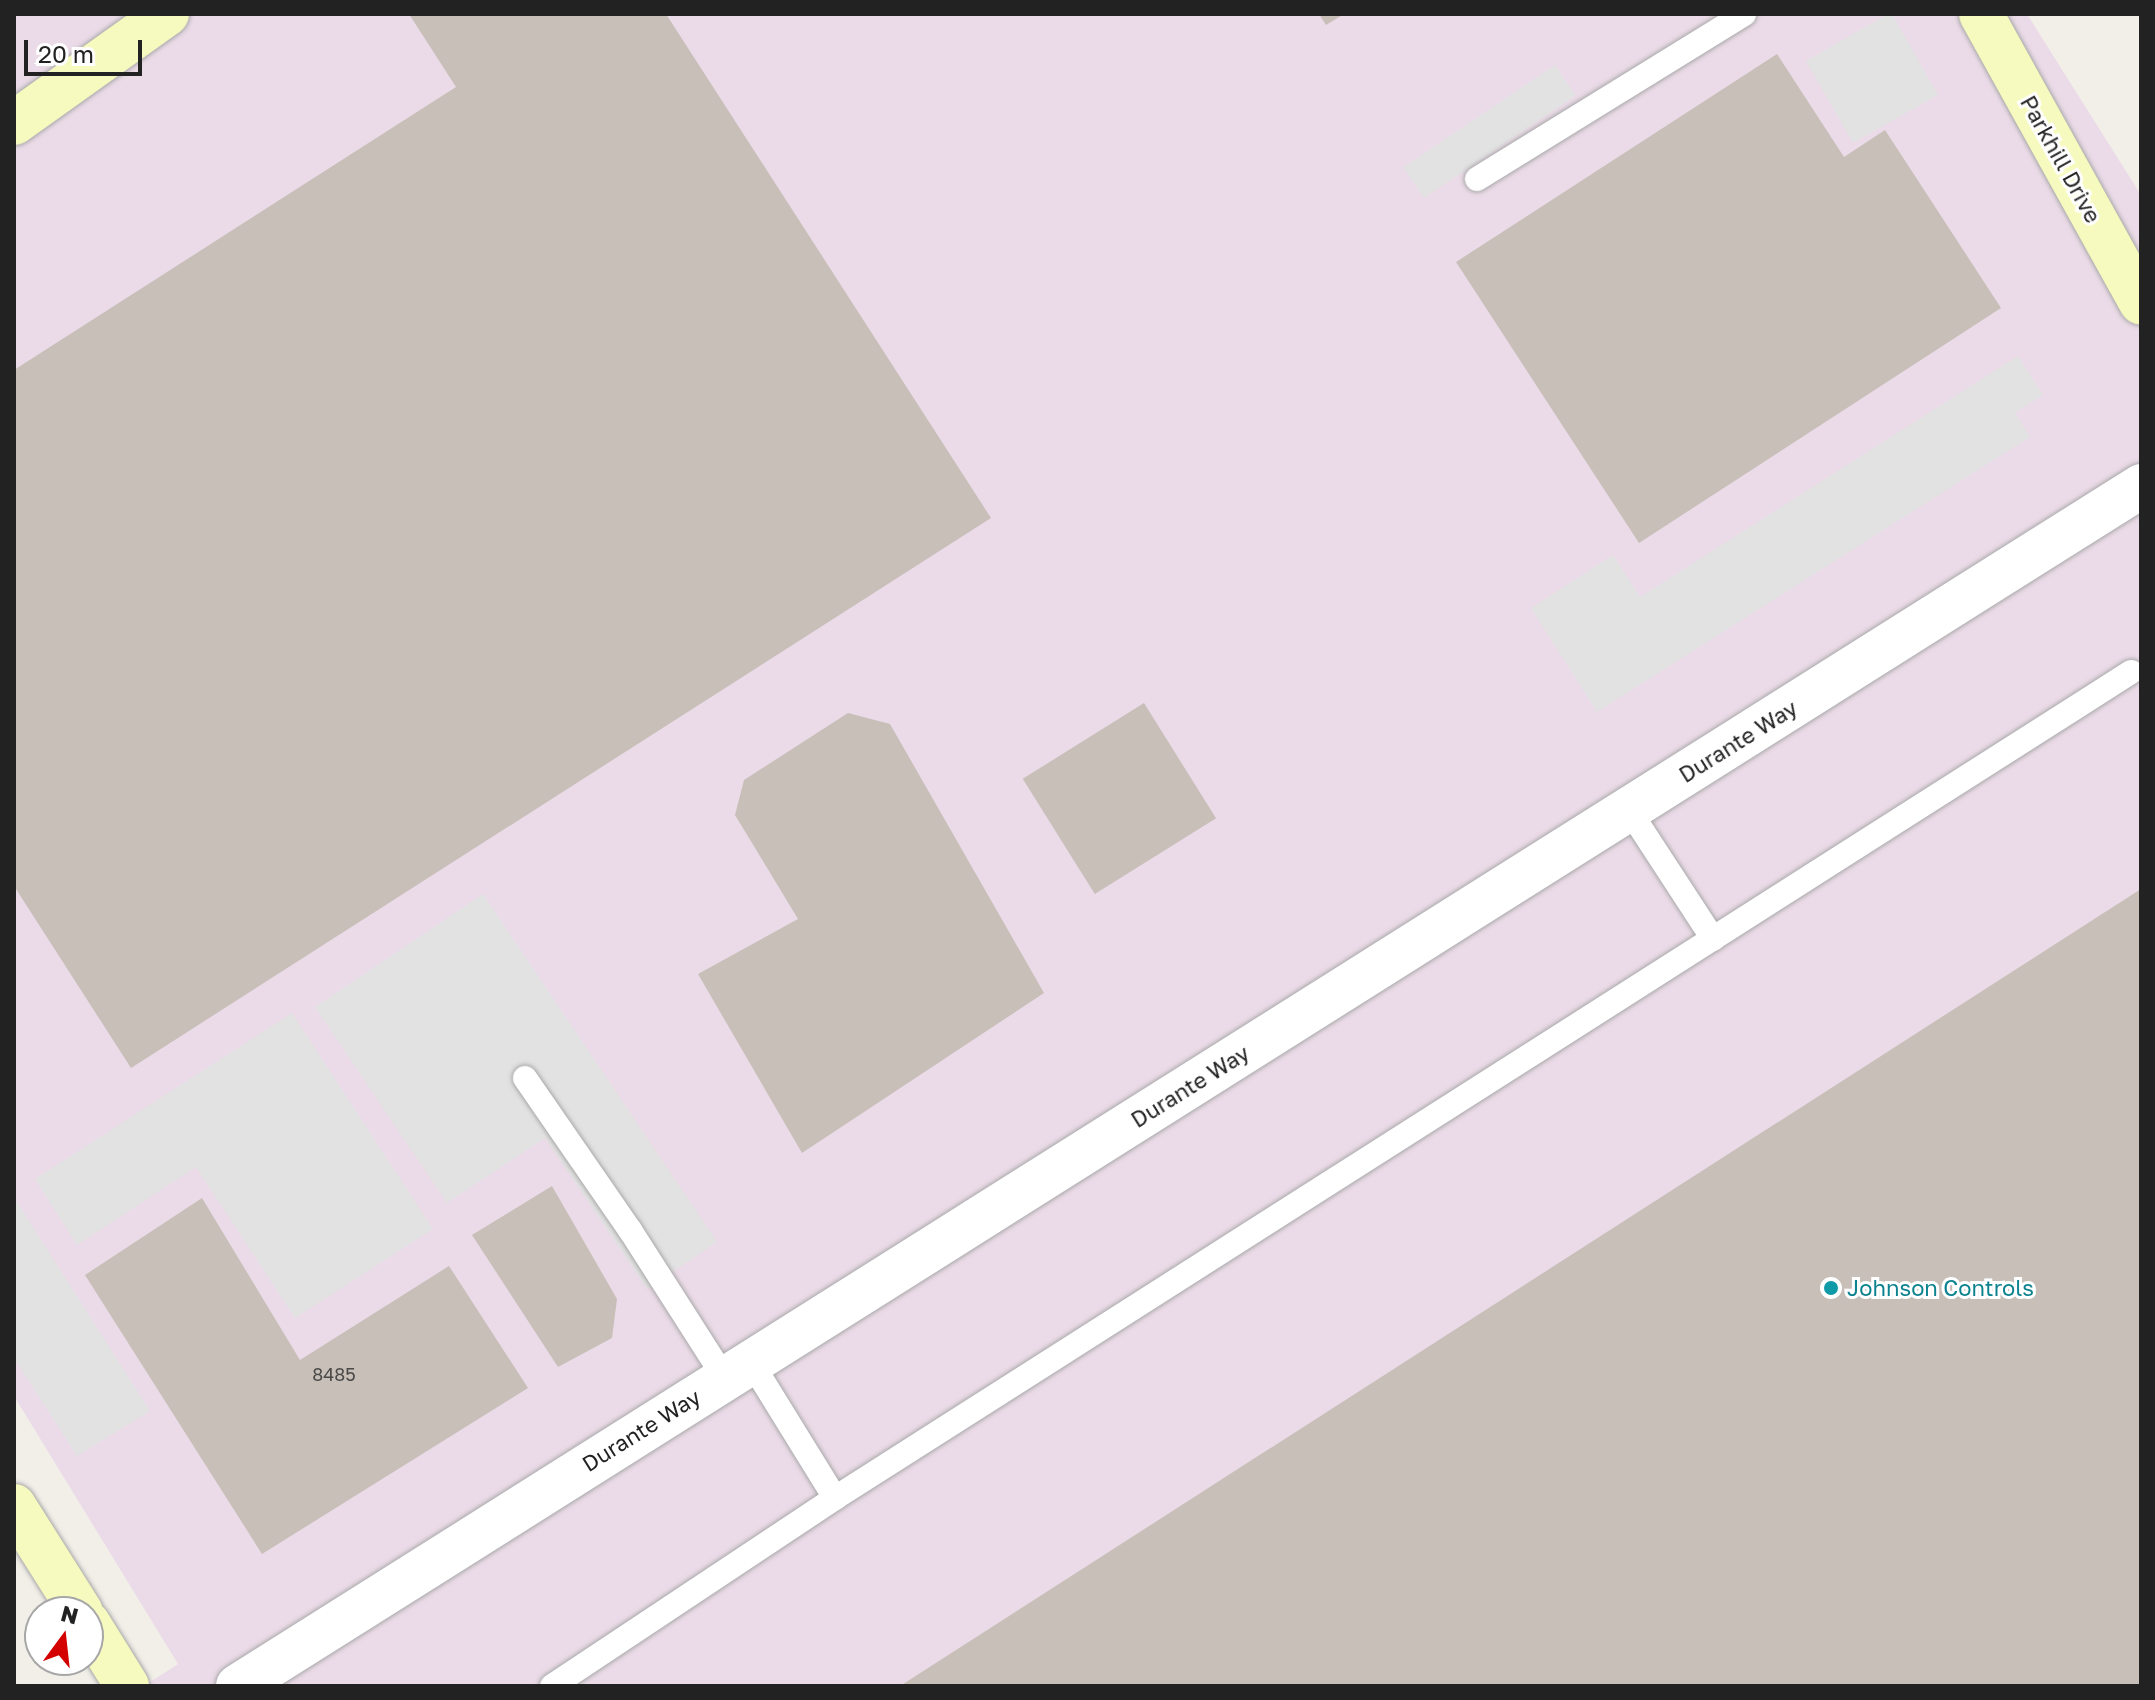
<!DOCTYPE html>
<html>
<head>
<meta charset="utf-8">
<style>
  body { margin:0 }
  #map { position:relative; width:2155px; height:1700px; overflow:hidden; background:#f2efe9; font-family:"Golos Text",sans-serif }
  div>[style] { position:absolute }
  .industrial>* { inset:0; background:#ebdbe8 }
  .parking>* { inset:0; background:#e2e2e2; transform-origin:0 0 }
  .building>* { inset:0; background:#c7bfb8; transform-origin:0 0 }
  .roads { filter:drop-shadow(0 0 2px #a9a9a9) drop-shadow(0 0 2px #a9a9a9) }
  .lane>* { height:24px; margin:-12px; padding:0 12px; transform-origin:12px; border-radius:12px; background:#fff }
  .street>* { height:44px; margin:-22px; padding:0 22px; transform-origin:22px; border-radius:22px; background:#fff }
  .secondary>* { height:44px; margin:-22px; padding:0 22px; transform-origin:22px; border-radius:22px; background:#f7fabf }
  .dots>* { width:22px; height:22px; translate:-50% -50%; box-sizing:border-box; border:4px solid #fff; border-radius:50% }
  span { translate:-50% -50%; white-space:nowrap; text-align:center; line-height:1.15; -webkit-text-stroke:6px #fff; paint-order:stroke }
  .number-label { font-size:18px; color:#4b4948 }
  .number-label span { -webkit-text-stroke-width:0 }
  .street-label { font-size:22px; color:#222 }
  .culture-label { font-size:22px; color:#0d838f }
  .left { translate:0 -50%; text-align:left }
  .frame { position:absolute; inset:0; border:16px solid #222; pointer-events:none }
  .north { position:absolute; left:24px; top:1596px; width:80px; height:80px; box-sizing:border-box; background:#fff; border:2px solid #a7a7a7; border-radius:50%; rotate:15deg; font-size:22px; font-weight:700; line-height:32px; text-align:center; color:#222 }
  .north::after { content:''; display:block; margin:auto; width:28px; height:36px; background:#d40000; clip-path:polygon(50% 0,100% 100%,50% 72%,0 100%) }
  .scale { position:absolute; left:24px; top:40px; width:118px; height:36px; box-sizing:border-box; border:4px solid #222; border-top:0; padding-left:10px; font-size:24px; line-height:28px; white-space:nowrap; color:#222; -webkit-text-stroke:6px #fff; paint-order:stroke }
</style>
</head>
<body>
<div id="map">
  <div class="industrial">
    <i style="clip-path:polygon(14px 14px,2027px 14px,2141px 195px,2141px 1686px,144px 1686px,178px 1664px,14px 1396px)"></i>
  </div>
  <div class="parking">
    <i style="clip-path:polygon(1888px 14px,1892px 14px,1938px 95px,1853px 143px,1806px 61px)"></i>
    <i style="left:1555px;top:65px;width:37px;height:183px;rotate:56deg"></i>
    <i style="clip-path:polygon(2018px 356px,2043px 395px,2015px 413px,2030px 437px,1597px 712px,1531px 608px,1613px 555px,1640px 597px)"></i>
    <i style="clip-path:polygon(483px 894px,717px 1242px,647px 1289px,545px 1138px,447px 1203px,315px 1007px)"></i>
    <i style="clip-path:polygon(292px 1013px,433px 1229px,295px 1318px,196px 1167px,77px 1245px,35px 1179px)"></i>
    <i style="clip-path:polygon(15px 1199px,150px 1411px,77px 1456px,14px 1358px)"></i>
  </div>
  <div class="building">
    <i style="clip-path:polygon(409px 14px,666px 14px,991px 518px,131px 1068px,14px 886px,14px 370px,456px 87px)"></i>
    <i style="clip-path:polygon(1319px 14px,1344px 14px,1326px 25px)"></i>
    <i style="clip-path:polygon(1777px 54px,1844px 157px,1885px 130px,2001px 308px,1639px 543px,1456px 262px)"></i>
    <i style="left:1144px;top:703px;width:136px;height:143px;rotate:58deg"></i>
    <i style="clip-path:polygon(848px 713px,890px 724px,1044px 993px,802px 1153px,698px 974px,798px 919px,735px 815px,744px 780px)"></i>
    <i style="clip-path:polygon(2141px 889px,2141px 1686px,900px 1686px)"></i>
    <i style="clip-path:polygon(552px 1186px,617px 1299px,612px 1338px,558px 1367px,472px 1235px)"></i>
    <i style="clip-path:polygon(202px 1198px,300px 1360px,449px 1266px,528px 1388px,262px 1554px,85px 1275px)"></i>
  </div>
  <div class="roads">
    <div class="lane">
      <i style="left:1477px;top:179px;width:314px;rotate:-31.7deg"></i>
      <i style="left:1629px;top:810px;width:154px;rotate:56.9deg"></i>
      <i style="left:525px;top:1078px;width:185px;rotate:55.4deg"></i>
      <i style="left:630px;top:1230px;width:174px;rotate:57.4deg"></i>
      <i style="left:835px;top:1498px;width:1537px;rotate:-32.51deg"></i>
      <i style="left:552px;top:1686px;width:340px;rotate:-33.6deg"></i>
      <i style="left:835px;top:1498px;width:160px;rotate:-121.7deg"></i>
    </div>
    <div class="street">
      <i style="left:238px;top:1686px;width:2250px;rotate:-32.23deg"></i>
    </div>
    <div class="secondary">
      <i style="left:1981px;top:14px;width:330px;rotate:61deg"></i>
      <i style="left:14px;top:123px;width:188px;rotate:-35.5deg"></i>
      <i style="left:14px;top:1506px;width:125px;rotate:57.7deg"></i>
      <i style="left:88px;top:1623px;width:74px;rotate:58.2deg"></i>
    </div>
  </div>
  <div class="dots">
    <i style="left:1831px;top:1288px;background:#0f9aa8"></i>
  </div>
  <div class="number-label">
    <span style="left:334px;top:1374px">8485</span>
  </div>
  <div class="street-label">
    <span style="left:2061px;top:159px;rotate:61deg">Parkhill Drive</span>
    <span style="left:1738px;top:741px;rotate:-32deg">Durante Way</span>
    <span style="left:1190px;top:1086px;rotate:-32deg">Durante Way</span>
    <span style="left:641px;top:1430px;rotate:-32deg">Durante Way</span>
  </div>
  <div class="culture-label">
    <span class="left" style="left:1847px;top:1288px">Johnson Controls</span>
  </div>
  <div class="frame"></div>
  <div class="north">N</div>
  <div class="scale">20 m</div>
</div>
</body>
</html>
